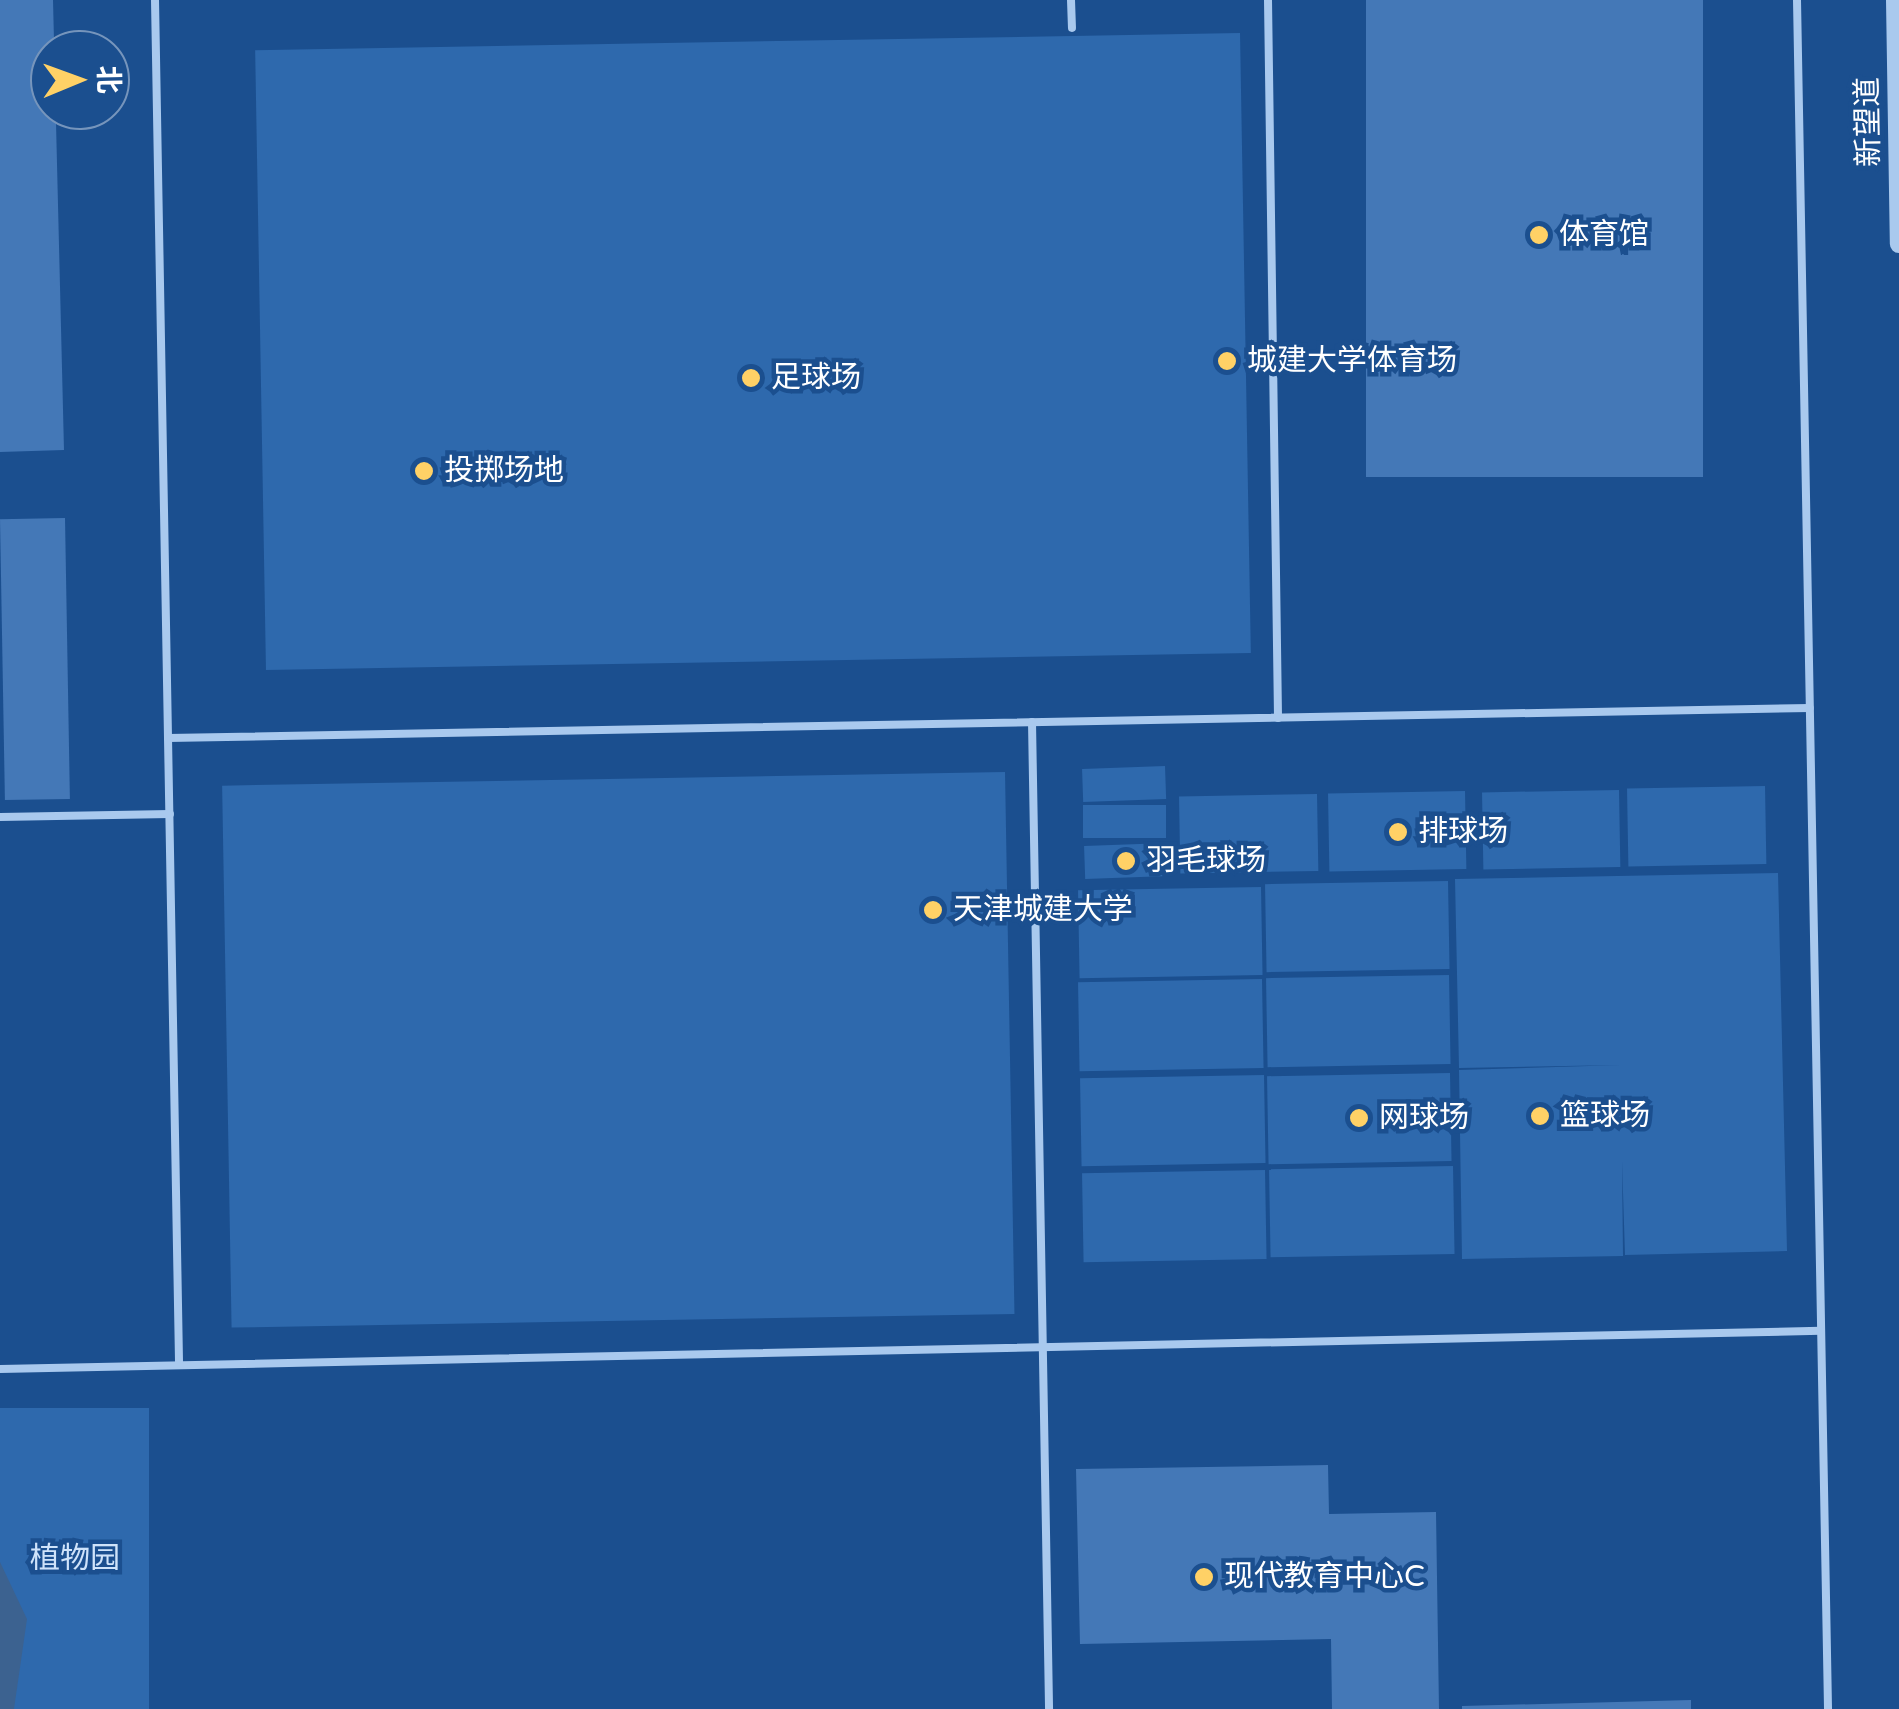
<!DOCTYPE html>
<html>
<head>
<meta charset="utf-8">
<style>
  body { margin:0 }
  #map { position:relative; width:1899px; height:1709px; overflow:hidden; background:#1b4f8f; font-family:"Varela Round","Noto Sans SC",sans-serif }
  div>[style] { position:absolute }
  .green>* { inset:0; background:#2e69ad; transform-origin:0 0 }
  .water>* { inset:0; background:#3c6290 }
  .building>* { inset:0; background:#4478b7; transform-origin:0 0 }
  .service>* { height:8px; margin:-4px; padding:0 4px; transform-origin:4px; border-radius:4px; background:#a9c9ee }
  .tertiary>* { height:18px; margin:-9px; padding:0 9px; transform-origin:9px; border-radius:9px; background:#a9c9ee }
  .dots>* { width:28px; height:28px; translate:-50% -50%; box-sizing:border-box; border:5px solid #1b4f8f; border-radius:50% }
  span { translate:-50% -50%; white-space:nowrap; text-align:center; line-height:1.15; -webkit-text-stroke:9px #1b4f8f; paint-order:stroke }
  .street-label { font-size:30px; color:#fff }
  .poi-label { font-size:30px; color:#fff }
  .left { translate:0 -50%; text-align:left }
  .park-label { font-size:30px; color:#cfe3fa }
  .north { position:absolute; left:30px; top:30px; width:100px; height:100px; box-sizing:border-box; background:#1b4f8f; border:2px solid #7695bc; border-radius:50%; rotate:89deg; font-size:28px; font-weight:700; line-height:40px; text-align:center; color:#fff }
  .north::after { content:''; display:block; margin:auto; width:35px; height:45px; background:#ffd166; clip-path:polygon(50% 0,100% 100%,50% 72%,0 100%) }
</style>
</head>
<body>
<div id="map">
  <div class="green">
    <i style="left:1240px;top:33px;width:620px;height:985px;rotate:89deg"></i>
    <i style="left:1165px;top:766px;width:33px;height:83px;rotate:88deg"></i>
    <i style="left:1005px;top:772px;width:542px;height:783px;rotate:89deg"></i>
    <i style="left:1765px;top:786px;width:78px;height:138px;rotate:89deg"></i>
    <i style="left:1619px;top:790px;width:77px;height:137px;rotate:89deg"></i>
    <i style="left:1465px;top:791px;width:78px;height:137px;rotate:89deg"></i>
    <i style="left:1317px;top:794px;width:77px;height:138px;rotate:89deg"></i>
    <i style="left:1166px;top:805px;width:33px;height:83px;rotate:90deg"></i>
    <i style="left:1167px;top:843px;width:33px;height:83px;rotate:88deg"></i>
    <i style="clip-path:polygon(1778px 873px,1787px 1251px,1625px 1255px,1622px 1161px,1623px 1256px,1462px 1259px,1459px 1070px,1621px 1065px,1459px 1068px,1455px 879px)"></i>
    <i style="left:1448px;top:881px;width:88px;height:183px;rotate:89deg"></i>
    <i style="left:1261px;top:887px;width:88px;height:183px;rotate:89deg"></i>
    <i style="left:1449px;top:975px;width:89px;height:183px;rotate:89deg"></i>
    <i style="left:1262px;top:979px;width:89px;height:184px;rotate:89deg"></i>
    <i style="left:1450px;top:1073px;width:88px;height:183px;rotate:89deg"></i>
    <i style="left:1264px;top:1075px;width:88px;height:184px;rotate:89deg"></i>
    <i style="left:1453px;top:1166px;width:88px;height:184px;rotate:89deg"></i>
    <i style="left:1265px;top:1170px;width:89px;height:183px;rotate:89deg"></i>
    <i style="left:149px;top:1408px;width:301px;height:149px;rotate:90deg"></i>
  </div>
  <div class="water">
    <i style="clip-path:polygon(0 1562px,27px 1619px,14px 1709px,0 1709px)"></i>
  </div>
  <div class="building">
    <i style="clip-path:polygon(0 0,53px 0,64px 450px,0 452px)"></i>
    <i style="left:1366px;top:0;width:337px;height:477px"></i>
    <i style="left:65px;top:518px;width:281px;height:65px;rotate:89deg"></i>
    <i style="clip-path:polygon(1328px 1465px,1329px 1514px,1436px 1512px,1439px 1709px,1332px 1709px,1331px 1639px,1080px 1644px,1076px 1469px)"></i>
    <i style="clip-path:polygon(1691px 1700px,1691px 1709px,1462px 1709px,1462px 1706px)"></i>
  </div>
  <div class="service">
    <i style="left:155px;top:0;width:1365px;rotate:88.99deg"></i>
    <i style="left:1071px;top:0;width:28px;rotate:88deg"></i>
    <i style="left:1268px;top:0;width:718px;rotate:89.2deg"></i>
    <i style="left:1797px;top:0;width:1709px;rotate:88.96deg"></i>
    <i style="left:1032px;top:722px;width:987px;rotate:89.01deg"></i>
    <i style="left:168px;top:738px;width:1642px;rotate:-1.05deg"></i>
    <i style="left:0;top:817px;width:170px;rotate:-1deg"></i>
    <i style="left:0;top:1369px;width:1821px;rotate:-1.2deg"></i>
  </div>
  <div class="tertiary">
    <i style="left:1895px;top:0;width:244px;rotate:89.1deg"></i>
  </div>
  <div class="dots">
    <i style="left:1539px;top:235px;background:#ffd166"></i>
    <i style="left:1227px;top:361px;background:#ffd166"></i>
    <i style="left:751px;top:378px;background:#ffd166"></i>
    <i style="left:424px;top:471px;background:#ffd166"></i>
    <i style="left:1398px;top:832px;background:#ffd166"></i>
    <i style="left:1126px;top:861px;background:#ffd166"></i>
    <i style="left:933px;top:910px;background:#ffd166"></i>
    <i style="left:1540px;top:1116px;background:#ffd166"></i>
    <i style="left:1359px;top:1118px;background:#ffd166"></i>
    <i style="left:1204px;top:1577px;background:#ffd166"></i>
  </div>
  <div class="street-label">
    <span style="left:1869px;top:122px;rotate:-91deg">新望道</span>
  </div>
  <div class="poi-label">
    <span class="left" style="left:1559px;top:235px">体育馆</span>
    <span class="left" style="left:1247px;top:361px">城建大学体育场</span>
    <span class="left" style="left:771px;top:378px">足球场</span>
    <span class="left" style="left:444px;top:471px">投掷场地</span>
    <span class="left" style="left:1418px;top:832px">排球场</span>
    <span class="left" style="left:1146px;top:861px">羽毛球场</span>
    <span class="left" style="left:953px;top:910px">天津城建大学</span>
    <span class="left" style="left:1560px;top:1116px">篮球场</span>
    <span class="left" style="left:1379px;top:1118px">网球场</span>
    <span class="left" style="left:1224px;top:1577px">现代教育中心C</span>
  </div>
  <div class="park-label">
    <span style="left:75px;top:1559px">植物园</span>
  </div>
  <div class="north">北</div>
</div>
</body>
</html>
